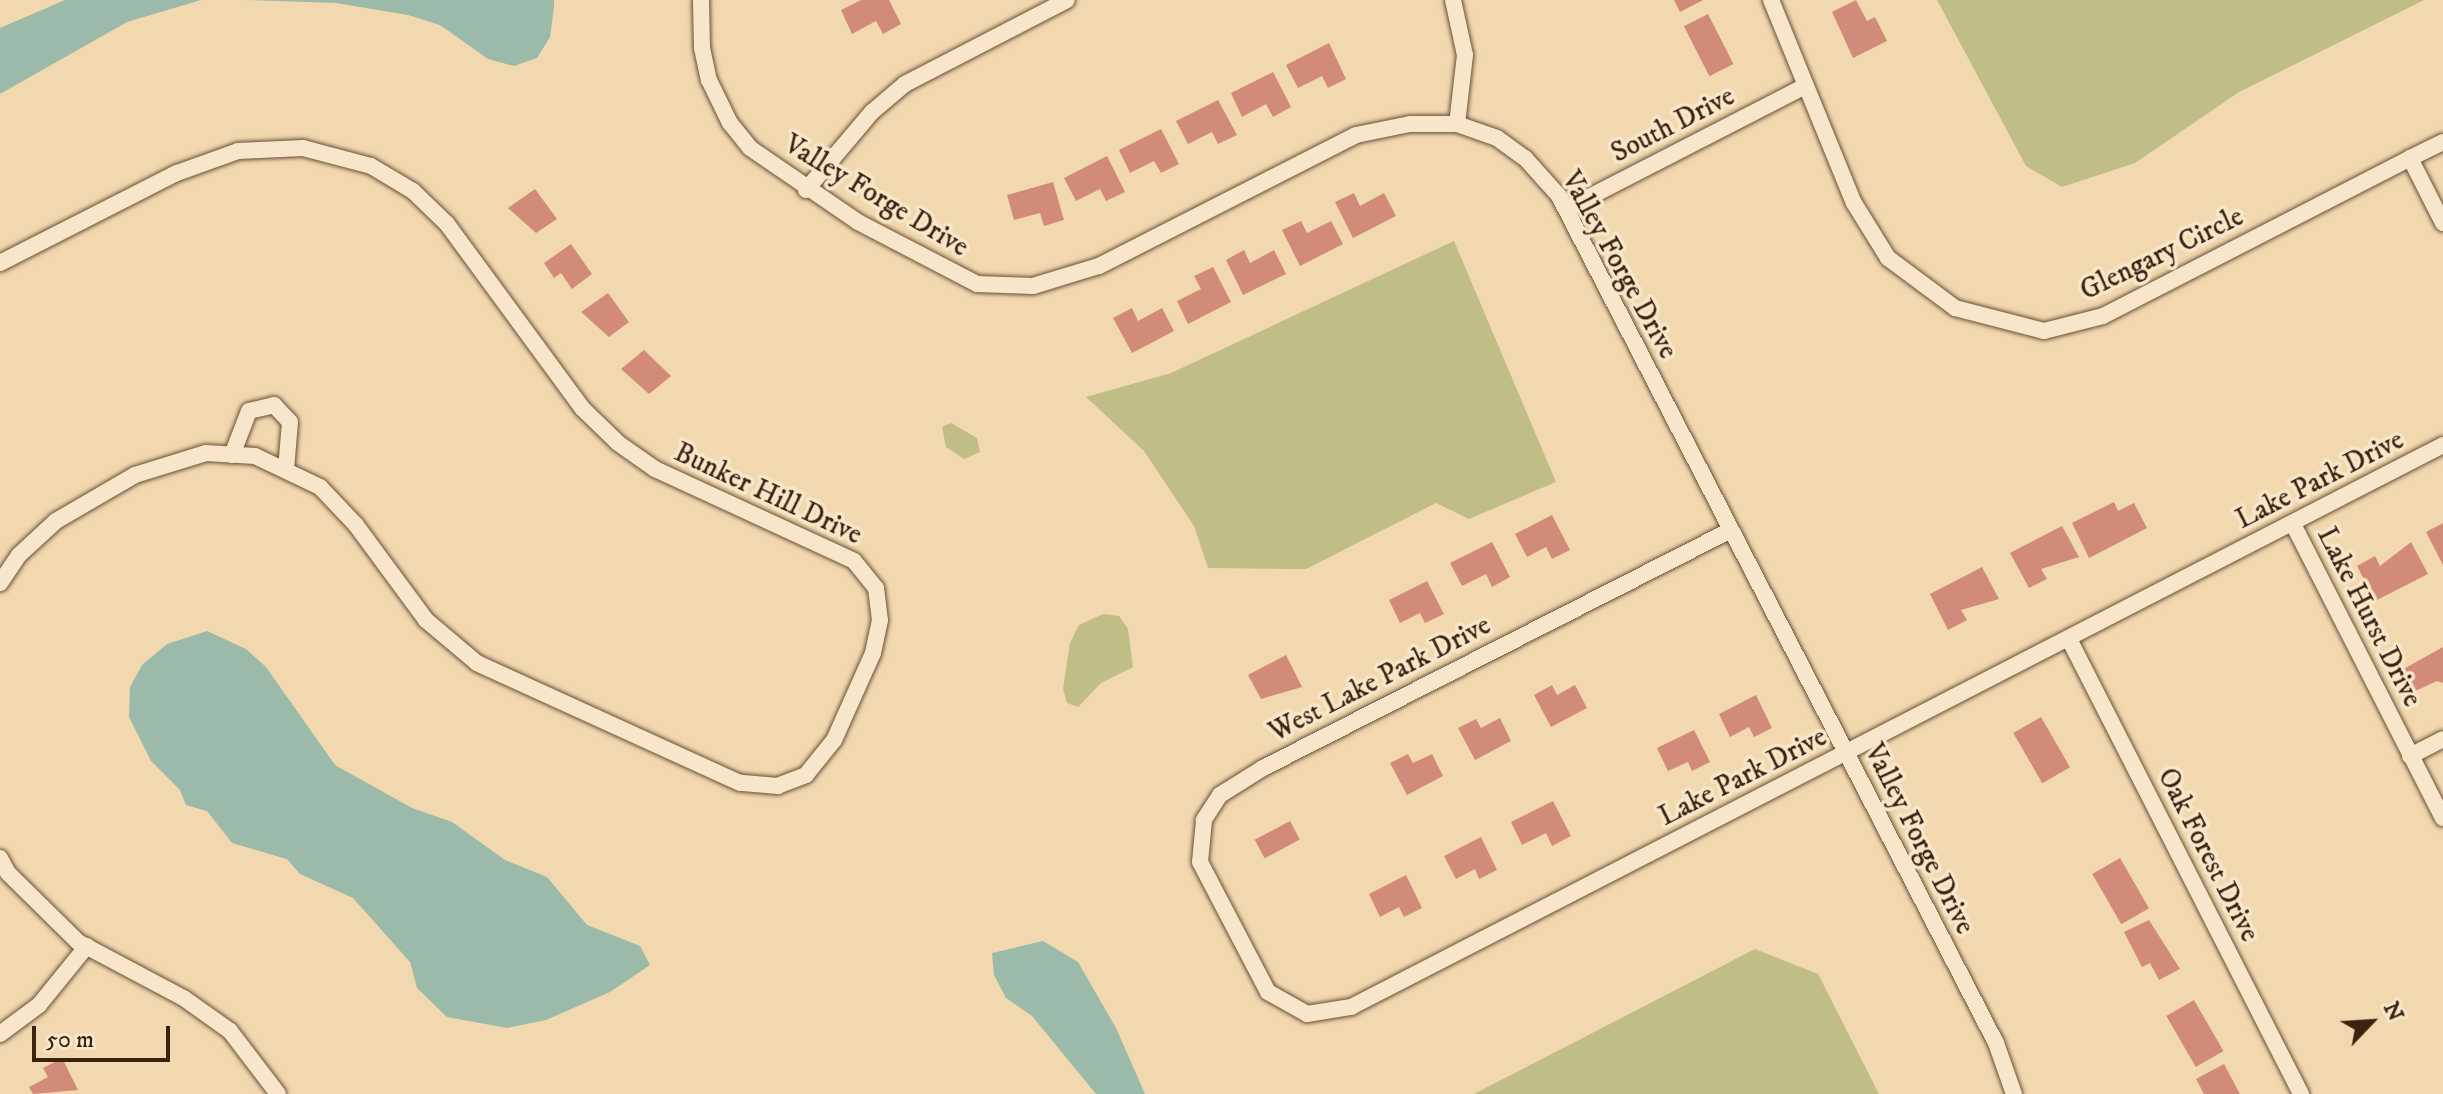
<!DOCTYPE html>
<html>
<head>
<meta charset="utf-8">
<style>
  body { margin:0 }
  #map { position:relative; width:2443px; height:1094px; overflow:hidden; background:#f2d8ae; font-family:"IM FELL DW Pica",serif }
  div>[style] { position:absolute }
  .green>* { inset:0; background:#c0bd86 }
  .water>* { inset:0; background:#9bbaaa }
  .building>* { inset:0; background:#d28b79; transform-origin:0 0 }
  .roads { filter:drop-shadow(0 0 2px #6a4f37) drop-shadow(0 0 2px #6a4f37) }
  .street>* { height:16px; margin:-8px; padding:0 8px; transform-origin:8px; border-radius:8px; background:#f7e6ca }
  span { translate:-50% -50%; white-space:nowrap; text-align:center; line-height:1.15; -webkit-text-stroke:7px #f7e6ca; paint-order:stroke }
  .street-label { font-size:28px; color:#3d210f }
  .north { position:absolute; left:2331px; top:982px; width:80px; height:80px; -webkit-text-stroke:6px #f7e6ca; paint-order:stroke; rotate:65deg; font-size:22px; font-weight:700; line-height:32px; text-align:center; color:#3d210f }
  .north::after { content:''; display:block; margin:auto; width:28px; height:36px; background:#3d210f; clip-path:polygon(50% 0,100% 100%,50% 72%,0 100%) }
  .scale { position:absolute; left:32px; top:1026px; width:138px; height:36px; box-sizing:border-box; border:4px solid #3d210f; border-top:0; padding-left:10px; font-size:24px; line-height:28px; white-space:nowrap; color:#3d210f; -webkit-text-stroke:6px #f7e6ca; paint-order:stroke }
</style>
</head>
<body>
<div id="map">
  <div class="green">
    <i style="clip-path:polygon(1937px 0,2424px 0,2239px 92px,2135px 163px,2062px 187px,2026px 166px)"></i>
    <i style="clip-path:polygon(1454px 241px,1556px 482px,1469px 519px,1436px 503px,1306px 569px,1208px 568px,1194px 526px,1144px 451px,1086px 397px,1171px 373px)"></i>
    <i style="clip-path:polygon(951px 423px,977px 438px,980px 452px,964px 459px,946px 447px,942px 427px)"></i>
    <i style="clip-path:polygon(1103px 614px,1119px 616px,1128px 629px,1133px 667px,1101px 683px,1078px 707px,1067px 703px,1063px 689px,1070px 643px,1079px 625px)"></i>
    <i style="clip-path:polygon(1755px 949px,1818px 974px,1879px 1094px,1474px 1094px)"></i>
  </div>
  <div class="water">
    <i style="clip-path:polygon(65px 0,201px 0,127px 22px,0 94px,0 28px)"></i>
    <i style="clip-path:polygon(245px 0,554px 0,554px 7px,550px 37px,537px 58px,514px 66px,488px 59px,440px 25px,408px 15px,336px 3px)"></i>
    <i style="clip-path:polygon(207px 631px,246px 649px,266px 667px,335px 765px,412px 808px,452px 822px,505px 860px,547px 877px,587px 925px,640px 946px,650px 965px,610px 992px,546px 1020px,507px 1028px,447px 1017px,417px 988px,410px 962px,353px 898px,300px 874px,287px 859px,232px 843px,207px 811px,186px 805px,180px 790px,151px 761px,129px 717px,130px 687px,142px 665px,167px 644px)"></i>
    <i style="clip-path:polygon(1043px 941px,1078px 962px,1116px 1028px,1145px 1094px,1096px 1094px,1032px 1016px,1006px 998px,994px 975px,992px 953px)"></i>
  </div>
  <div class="building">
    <i style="clip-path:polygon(861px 0,889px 0,901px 24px,883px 34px,876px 21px,852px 34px,841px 10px)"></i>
    <i style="clip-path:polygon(1674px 0,1703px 0,1680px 12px)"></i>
    <i style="clip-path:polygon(1856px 0,1867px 21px,1875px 17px,1887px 41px,1853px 58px,1832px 12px)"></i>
    <i style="left:1708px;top:14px;width:56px;height:27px;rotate:63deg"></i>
    <i style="clip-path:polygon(1329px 43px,1346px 79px,1328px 88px,1322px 76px,1298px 88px,1286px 65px)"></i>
    <i style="clip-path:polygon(1273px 72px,1291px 107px,1273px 117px,1266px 104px,1242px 117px,1231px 93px)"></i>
    <i style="clip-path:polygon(1218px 100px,1237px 135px,1218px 144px,1212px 132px,1188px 144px,1176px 121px)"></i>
    <i style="clip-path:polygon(1161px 129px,1179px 164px,1161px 173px,1154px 161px,1130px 173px,1119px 150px)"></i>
    <i style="clip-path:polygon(1107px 156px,1125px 192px,1106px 201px,1100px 189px,1076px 201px,1064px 178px)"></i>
    <i style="clip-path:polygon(1053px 182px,1064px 220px,1044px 226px,1040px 213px,1014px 220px,1007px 195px)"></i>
    <i style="clip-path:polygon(535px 189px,557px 219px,536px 233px,508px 208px)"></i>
    <i style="clip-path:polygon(1354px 193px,1360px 206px,1384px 193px,1396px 216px,1353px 238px,1335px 202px)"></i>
    <i style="clip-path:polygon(1301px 221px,1307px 233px,1331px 221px,1343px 244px,1300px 266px,1282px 230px)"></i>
    <i style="clip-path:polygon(571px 244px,592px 274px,572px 289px,561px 273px,554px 278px,544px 263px)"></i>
    <i style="clip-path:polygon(1244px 250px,1250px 263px,1274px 250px,1286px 274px,1243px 295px,1226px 260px)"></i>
    <i style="clip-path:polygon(1213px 267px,1231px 302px,1188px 324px,1177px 301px,1201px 289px,1194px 276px)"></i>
    <i style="clip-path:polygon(608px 293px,629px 322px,609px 337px,581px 312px)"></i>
    <i style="clip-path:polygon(1132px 308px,1138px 321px,1162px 308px,1174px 331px,1132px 353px,1113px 318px)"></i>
    <i style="clip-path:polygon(644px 350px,671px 376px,649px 394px,621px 369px)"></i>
    <i style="clip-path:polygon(2114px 502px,2118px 511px,2134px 503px,2147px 528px,2089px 558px,2072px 523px)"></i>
    <i style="clip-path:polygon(1552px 515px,1570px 550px,1552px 559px,1546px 547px,1527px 557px,1515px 534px)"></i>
    <i style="clip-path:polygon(2443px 523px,2443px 565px,2426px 532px)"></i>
    <i style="clip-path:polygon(2062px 526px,2079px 557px,2041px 569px,2047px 579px,2029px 588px,2010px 553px)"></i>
    <i style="clip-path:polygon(1492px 542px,1510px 577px,1492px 587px,1486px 574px,1462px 586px,1450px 563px)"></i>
    <i style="clip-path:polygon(2411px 542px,2428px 574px,2375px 601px,2357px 566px,2375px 556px,2380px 566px)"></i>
    <i style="clip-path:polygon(1982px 567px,1999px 599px,1961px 610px,1967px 620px,1948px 630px,1930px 594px)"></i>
    <i style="clip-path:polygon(1427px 581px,1444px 614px,1425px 623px,1420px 613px,1400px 623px,1389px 600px)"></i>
    <i style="clip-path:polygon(2443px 647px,2443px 683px,2437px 681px,2411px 693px,2400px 671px)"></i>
    <i style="clip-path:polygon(1286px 655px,1302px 687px,1261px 699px,1248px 675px)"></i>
    <i style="clip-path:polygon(1552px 685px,1557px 695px,1575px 685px,1587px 708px,1551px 727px,1534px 695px)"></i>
    <i style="clip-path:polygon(1756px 695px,1772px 728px,1754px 737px,1749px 727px,1730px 737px,1719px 714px)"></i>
    <i style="left:2041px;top:717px;width:58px;height:32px;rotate:60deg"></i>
    <i style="clip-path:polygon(1500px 718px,1511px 741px,1475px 760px,1458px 728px,1476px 719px,1481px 728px)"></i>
    <i style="clip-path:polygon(1694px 730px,1710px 762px,1692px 771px,1688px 762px,1668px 771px,1657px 748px)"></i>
    <i style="clip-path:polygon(1408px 754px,1413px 763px,1432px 754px,1443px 776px,1407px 795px,1390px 763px)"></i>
    <i style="clip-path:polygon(1553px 801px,1571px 836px,1552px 846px,1546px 833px,1522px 845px,1511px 822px)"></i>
    <i style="left:1290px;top:821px;width:21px;height:40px;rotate:62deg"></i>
    <i style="clip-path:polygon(1481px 837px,1497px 870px,1479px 879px,1475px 869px,1456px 879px,1444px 856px)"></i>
    <i style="left:2120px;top:858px;width:58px;height:32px;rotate:60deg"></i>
    <i style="clip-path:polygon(1406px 875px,1422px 908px,1404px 917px,1399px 907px,1380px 917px,1369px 894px)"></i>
    <i style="clip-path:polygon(2149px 920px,2180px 969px,2159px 980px,2150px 963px,2142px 967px,2124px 932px)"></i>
    <i style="left:2194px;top:1000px;width:59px;height:32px;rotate:60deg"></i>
    <i style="clip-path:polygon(62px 1058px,78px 1090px,33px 1094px,29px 1087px,48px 1077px,43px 1068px)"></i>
    <i style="clip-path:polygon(2224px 1064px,2240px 1094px,2204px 1094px,2196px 1079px)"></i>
  </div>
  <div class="roads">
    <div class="street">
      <i style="left:701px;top:0;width:48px;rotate:88.8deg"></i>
      <i style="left:702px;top:48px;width:33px;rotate:78deg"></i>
      <i style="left:709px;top:80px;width:48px;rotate:64deg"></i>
      <i style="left:730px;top:123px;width:32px;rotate:51deg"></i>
      <i style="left:750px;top:148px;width:131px;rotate:34.4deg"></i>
      <i style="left:858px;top:222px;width:134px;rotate:27.5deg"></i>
      <i style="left:977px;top:284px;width:56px;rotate:2deg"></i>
      <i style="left:1033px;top:286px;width:69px;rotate:-16.9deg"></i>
      <i style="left:1099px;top:266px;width:288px;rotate:-27deg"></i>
      <i style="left:1356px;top:135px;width:55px;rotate:-11.5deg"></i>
      <i style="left:1410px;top:124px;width:47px"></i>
      <i style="left:1457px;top:124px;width:42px;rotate:19.3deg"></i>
      <i style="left:1497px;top:138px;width:34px;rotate:36deg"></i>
      <i style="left:1525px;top:158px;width:51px;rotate:48.2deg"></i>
      <i style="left:1559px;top:196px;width:953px;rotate:62.71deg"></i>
      <i style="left:1996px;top:1043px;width:54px;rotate:70.6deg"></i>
      <i style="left:1453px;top:0;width:56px;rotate:77.7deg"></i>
      <i style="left:1465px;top:55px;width:69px;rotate:96.6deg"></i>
      <i style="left:1771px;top:0;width:219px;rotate:67.8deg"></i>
      <i style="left:1854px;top:203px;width:65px;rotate:58.3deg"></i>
      <i style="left:1888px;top:258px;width:84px;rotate:36.7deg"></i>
      <i style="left:1955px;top:308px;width:92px;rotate:14.5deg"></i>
      <i style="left:2044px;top:331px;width:61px;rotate:-14.3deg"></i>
      <i style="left:2103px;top:316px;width:345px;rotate:-27.2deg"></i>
      <i style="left:2443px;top:142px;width:37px;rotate:154deg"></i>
      <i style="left:2410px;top:158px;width:73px;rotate:63.1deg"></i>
      <i style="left:806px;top:190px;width:102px;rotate:-49.8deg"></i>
      <i style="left:872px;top:112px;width:43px;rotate:-40.3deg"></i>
      <i style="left:905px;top:84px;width:182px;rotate:-27.4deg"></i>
      <i style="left:1566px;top:209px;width:269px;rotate:-27.2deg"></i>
      <i style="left:0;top:263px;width:199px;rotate:-27deg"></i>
      <i style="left:177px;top:173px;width:65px;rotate:-19.8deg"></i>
      <i style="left:238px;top:151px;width:65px;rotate:-2.6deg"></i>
      <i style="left:303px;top:148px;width:70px;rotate:14.8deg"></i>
      <i style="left:371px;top:166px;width:49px;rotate:30.8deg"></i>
      <i style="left:413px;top:191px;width:47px;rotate:44.1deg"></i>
      <i style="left:447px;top:224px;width:228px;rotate:53.7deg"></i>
      <i style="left:582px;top:408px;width:50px;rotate:44.2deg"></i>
      <i style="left:618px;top:443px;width:45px;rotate:35.1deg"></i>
      <i style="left:655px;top:469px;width:219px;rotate:24.8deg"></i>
      <i style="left:854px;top:561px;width:35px;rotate:51deg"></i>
      <i style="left:876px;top:588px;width:32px;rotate:83deg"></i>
      <i style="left:880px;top:620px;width:34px;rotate:102deg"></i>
      <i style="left:873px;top:653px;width:95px;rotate:114.1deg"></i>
      <i style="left:834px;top:740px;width:45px;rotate:128.7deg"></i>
      <i style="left:806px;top:775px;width:30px;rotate:159deg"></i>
      <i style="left:778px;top:786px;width:38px;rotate:-175deg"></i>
      <i style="left:740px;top:783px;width:289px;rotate:-155.5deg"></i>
      <i style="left:477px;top:663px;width:67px;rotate:-139.9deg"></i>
      <i style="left:426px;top:620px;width:118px;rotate:-126.4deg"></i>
      <i style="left:356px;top:525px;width:52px;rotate:-133.5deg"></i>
      <i style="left:320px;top:487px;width:72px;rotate:-154.5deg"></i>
      <i style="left:255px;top:456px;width:49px;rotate:-176.5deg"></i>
      <i style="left:206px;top:453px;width:74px;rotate:162.8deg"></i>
      <i style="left:135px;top:475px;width:91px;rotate:149.8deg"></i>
      <i style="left:56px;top:521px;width:50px;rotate:137.4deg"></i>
      <i style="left:19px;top:555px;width:34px;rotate:124deg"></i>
      <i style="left:232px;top:455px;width:47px;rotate:-68.9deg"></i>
      <i style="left:249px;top:411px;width:26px;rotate:-13deg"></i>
      <i style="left:274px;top:405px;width:23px;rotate:47deg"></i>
      <i style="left:290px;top:422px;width:48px;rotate:94.8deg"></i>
      <i style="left:2293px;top:524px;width:330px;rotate:63deg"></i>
      <i style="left:1729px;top:531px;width:523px;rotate:153.04deg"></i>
      <i style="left:1263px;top:768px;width:51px;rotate:147.9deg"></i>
      <i style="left:1220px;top:795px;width:30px;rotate:123deg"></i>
      <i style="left:1204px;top:820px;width:42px;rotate:95.4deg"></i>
      <i style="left:1200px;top:862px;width:147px;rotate:62.4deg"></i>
      <i style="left:1268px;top:992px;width:45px;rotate:29.4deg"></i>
      <i style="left:1307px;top:1014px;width:45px;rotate:-9deg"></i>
      <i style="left:1351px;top:1007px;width:1228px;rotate:-27.23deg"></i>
      <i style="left:2069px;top:639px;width:511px;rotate:62.98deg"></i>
      <i style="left:2410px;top:756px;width:37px;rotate:-27deg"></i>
      <i style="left:0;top:858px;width:17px;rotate:62deg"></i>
      <i style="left:8px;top:873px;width:98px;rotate:44.6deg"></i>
      <i style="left:78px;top:942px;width:121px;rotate:28deg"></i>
      <i style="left:185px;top:999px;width:55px;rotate:35.4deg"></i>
      <i style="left:230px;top:1031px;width:79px;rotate:52.7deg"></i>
      <i style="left:0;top:1034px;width:49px;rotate:-36.6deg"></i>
      <i style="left:39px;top:1005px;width:76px;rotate:-50.9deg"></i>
    </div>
  </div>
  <div class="street-label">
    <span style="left:1673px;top:125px;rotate:-27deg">South Drive</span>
    <span style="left:876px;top:196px;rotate:31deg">Valley Forge Drive</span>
    <span style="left:2162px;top:254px;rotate:-26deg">Glengary Circle</span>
    <span style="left:1619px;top:265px;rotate:61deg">Valley Forge Drive</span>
    <span style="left:2320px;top:480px;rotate:-27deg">Lake Park Drive</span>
    <span style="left:768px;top:494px;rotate:25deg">Bunker Hill Drive</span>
    <span style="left:2369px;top:617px;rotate:63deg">Lake Hurst Drive</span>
    <span style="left:1380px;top:679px;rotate:-27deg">West Lake Park Drive</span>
    <span style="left:1743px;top:777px;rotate:-27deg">Lake Park Drive</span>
    <span style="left:1919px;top:839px;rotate:63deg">Valley Forge Drive</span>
    <span style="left:2208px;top:855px;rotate:63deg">Oak Forest Drive</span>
  </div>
  <div class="north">N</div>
  <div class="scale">50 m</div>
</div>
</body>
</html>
